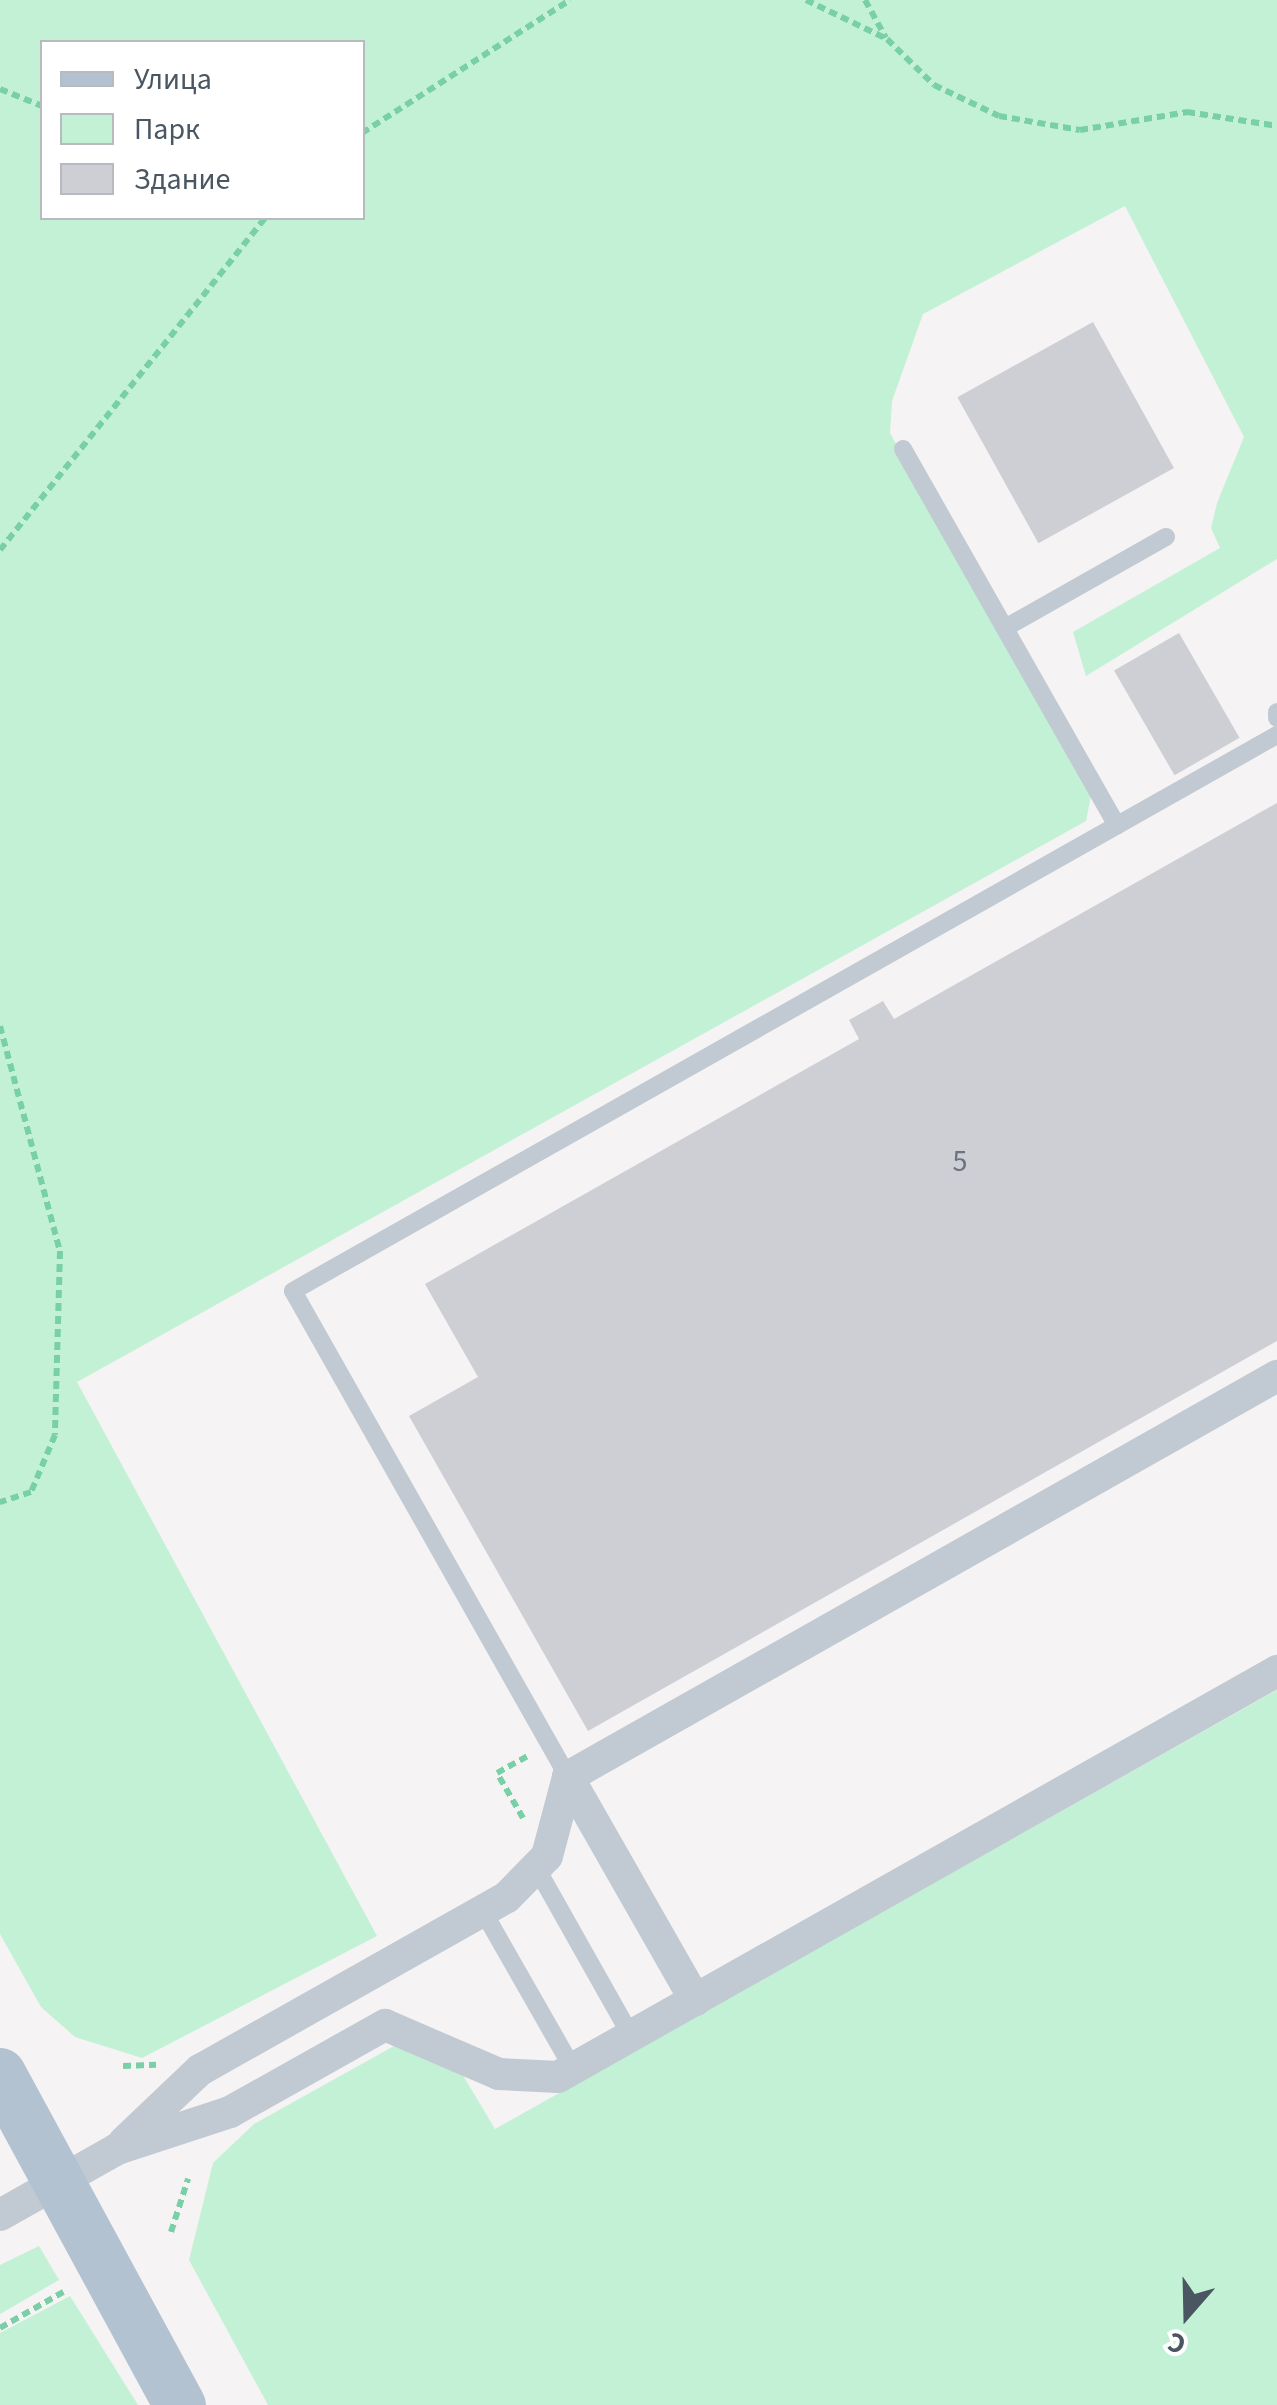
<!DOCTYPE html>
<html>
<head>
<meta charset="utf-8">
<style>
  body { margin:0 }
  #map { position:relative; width:1277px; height:2405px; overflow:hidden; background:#f5f3f3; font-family:"Source Sans 3",sans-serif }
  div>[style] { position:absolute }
  .green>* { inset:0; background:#c3f1d5 }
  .building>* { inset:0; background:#cdcfd5; transform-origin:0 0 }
  .path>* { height:6px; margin-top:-3px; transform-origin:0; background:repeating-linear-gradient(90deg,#7ad0a6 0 8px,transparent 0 13px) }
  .lane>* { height:18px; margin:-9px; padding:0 9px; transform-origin:9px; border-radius:9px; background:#c1cad2 }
  .street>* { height:32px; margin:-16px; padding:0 16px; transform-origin:16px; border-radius:16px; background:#c1cad2 }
  .primary>* { height:52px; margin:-26px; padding:0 26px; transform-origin:26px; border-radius:26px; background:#b3c2d1 }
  span { translate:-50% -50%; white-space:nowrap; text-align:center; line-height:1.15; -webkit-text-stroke:8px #fff; paint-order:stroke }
  .number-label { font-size:30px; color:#6b747e }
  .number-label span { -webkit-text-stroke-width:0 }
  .legend { position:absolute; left:40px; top:40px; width:325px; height:180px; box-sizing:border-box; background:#fff; border:2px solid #b7bbc0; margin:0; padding:12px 18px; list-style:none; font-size:30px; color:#4a5661 }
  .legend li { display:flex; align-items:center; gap:20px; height:50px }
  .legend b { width:50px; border:2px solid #b7bbc0 }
  .north { position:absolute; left:1137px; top:2265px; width:100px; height:100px; -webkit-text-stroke:8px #fff; paint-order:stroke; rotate:200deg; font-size:28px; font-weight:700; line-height:40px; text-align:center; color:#4a5661 }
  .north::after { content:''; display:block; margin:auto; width:35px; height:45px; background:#4a5661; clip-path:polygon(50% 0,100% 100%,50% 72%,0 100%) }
</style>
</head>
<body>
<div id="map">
  <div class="green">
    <i style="clip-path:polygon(evenodd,0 0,1277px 0,1277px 559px,1086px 676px,1073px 632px,1220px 548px,1211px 528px,1217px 503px,1244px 437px,1125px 206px,923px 314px,892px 401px,890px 433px,1091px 796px,1086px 821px,77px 1382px,377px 1936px,142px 2058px,75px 2037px,41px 2007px,0 1934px,0 0,42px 42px,362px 42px,362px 218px,42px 218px,42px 42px)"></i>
    <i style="clip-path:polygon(1277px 1690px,1277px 2405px,268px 2405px,189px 2260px,213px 2163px,254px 2124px,412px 2036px,452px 2057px,495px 2129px)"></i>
    <i style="clip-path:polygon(39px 2246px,59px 2280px,0 2314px,0 2265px)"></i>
    <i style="clip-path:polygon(70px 2296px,138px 2405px,0 2405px,0 2333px)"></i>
  </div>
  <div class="building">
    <i style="left:1093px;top:322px;width:167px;height:155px;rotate:61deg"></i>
    <i style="left:1179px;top:633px;width:121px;height:75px;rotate:60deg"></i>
    <i style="clip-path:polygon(1277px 803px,1277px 1341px,588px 1731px,409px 1416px,478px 1377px,425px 1284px,859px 1039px,849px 1020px,883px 1001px,894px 1019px)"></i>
  </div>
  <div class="path">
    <i style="left:806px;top:0;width:90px;rotate:25.7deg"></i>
    <i style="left:887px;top:39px;width:66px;rotate:44.4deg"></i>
    <i style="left:934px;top:85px;width:72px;rotate:25.5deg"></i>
    <i style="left:999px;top:116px;width:82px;rotate:9.8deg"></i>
    <i style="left:1080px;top:130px;width:109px;rotate:-9.5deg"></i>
    <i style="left:1187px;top:112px;width:91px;rotate:8.8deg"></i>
    <i style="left:865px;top:0;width:43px;rotate:61.1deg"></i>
    <i style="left:0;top:89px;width:45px;rotate:22deg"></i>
    <i style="left:362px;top:133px;width:247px;rotate:-32.6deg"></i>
    <i style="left:0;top:550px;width:425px;rotate:-51.4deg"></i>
    <i style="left:0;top:1026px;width:233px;rotate:75.1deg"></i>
    <i style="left:60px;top:1251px;width:184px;rotate:91.6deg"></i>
    <i style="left:55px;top:1435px;width:62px;rotate:112.8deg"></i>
    <i style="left:31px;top:1492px;width:33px;rotate:162deg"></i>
    <i style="left:523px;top:1818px;width:52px;rotate:-120deg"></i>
    <i style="left:497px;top:1773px;width:37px;rotate:-29deg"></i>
    <i style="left:123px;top:2066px;width:33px;rotate:-2deg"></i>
    <i style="left:171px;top:2232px;width:56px;rotate:-72.2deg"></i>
    <i style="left:0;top:2328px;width:73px;rotate:-29.7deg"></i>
  </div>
  <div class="lane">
    <i style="left:903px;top:449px;width:433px;rotate:60.4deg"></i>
    <i style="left:1005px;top:628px;width:185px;rotate:-29.5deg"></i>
    <i style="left:1277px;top:712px;width:6px;rotate:90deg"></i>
    <i style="left:568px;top:1777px;width:558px;rotate:-119.5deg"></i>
    <i style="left:293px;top:1291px;width:1130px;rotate:-29.47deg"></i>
    <i style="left:537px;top:1869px;width:192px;rotate:60.6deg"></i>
    <i style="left:483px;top:1911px;width:182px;rotate:60.3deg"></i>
  </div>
  <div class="street">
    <i style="left:568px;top:1777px;width:257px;rotate:60.3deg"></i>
    <i style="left:124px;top:2142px;width:105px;rotate:-43.5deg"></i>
    <i style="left:200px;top:2070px;width:352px;rotate:-29.4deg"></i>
    <i style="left:507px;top:1897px;width:57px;rotate:-45.7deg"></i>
    <i style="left:547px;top:1856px;width:82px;rotate:-75.1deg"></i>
    <i style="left:568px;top:1777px;width:815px;rotate:-29.49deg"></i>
    <i style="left:0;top:2215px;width:134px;rotate:-29.4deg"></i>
    <i style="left:117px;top:2149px;width:119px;rotate:-18.1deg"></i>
    <i style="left:230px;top:2112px;width:178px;rotate:-29.3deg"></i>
    <i style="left:385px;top:2025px;width:124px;rotate:23.3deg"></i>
    <i style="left:499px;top:2074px;width:59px;rotate:2.9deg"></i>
    <i style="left:558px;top:2077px;width:826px;rotate:-29.45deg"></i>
  </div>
  <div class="primary">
    <i style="left:0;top:2074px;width:377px;rotate:61.5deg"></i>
  </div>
  <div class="number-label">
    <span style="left:960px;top:1162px">5</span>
  </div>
  <ul class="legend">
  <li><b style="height:12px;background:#b3c2d1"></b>Улица</li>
  <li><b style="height:28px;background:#c3f1d5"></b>Парк</li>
  <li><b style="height:28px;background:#cdcfd5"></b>Здание</li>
  </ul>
  <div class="north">С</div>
</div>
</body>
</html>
